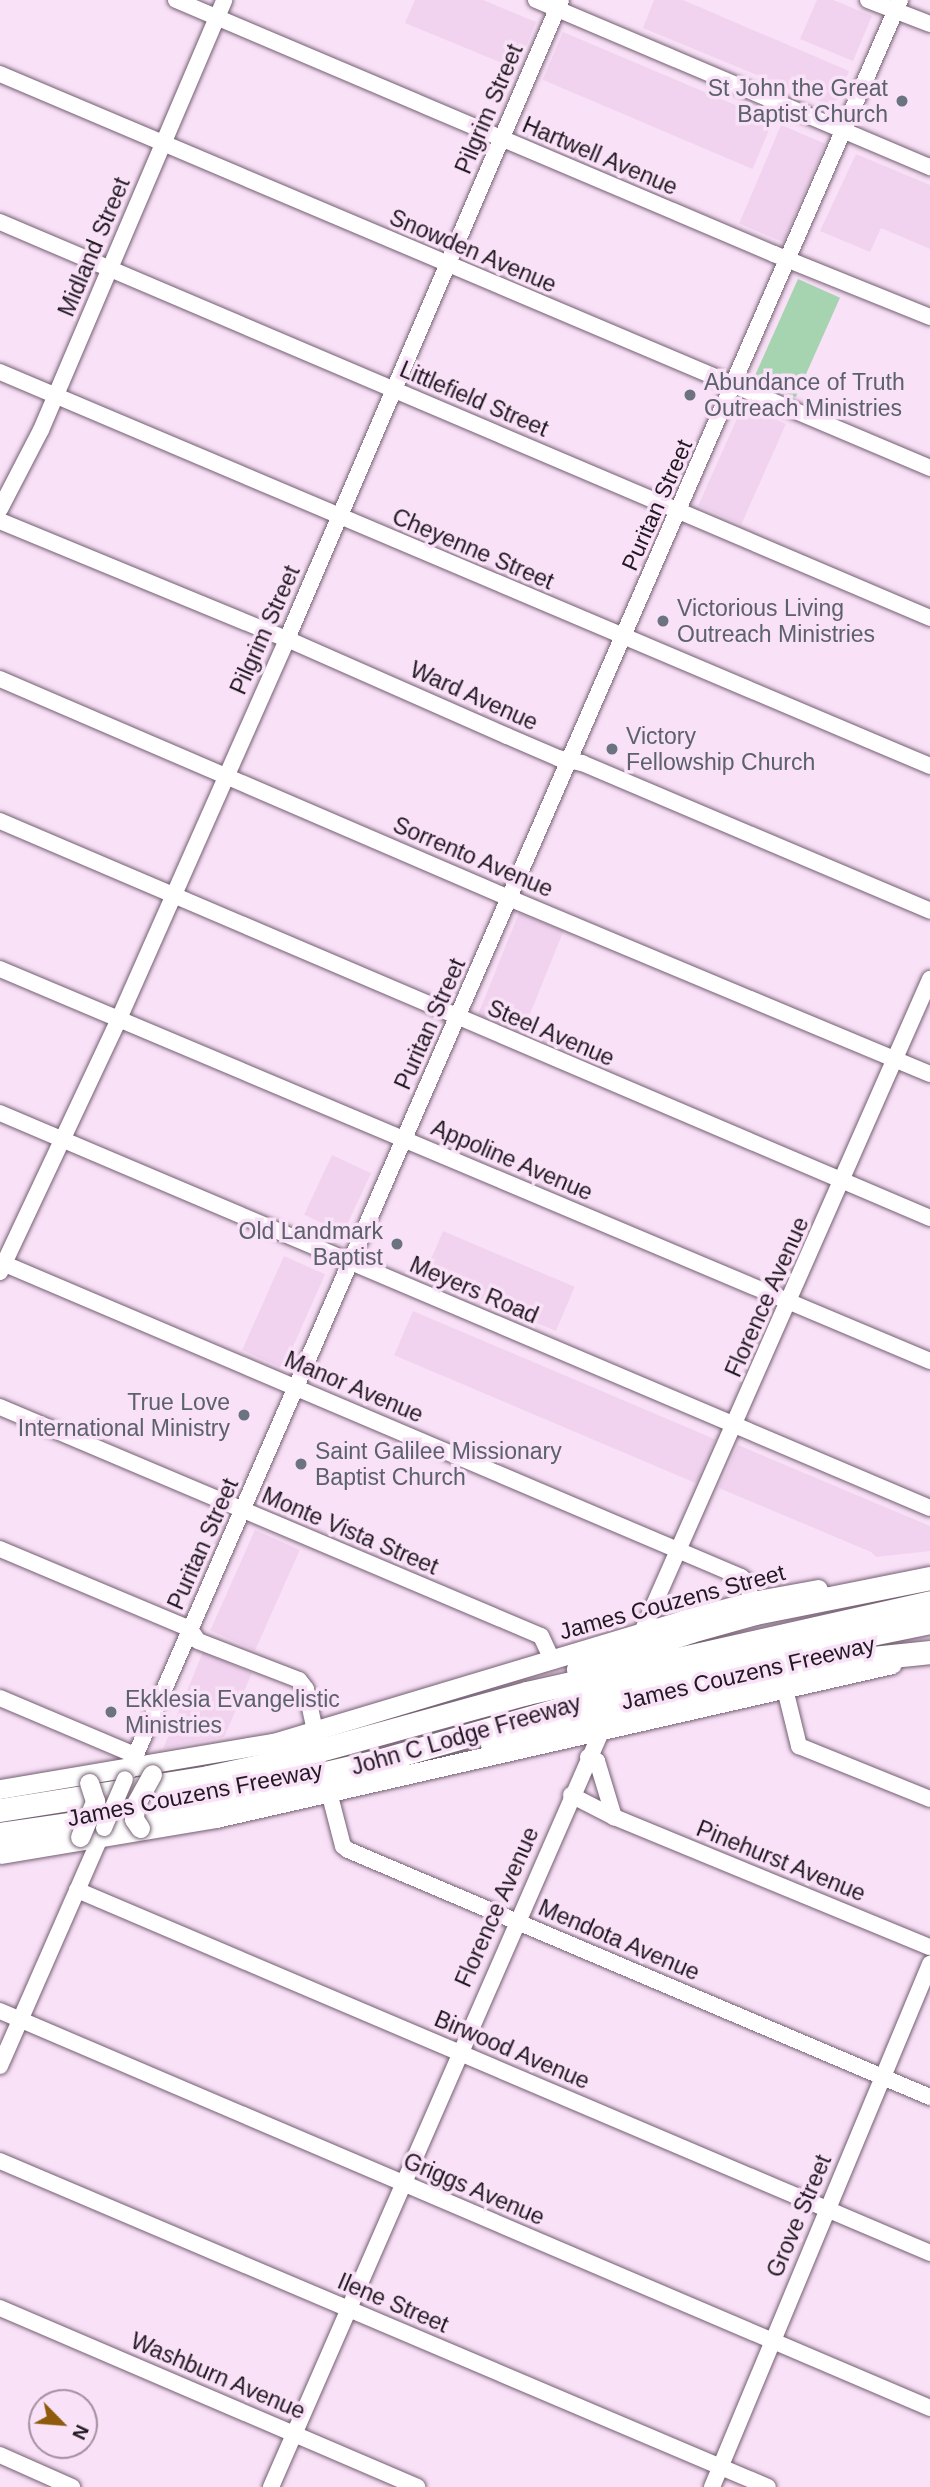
<!DOCTYPE html>
<html>
<head>
<meta charset="utf-8">
<style>
  body { margin:0 }
  #map { position:relative; width:930px; height:2487px; overflow:hidden; background:#f9e1f7; font-family:Arial,sans-serif }
  div>[style] { position:absolute }
  .built>* { inset:0; background:#f1d3ef; transform-origin:0 0 }
  .green>* { inset:0; background:#a6d3b0; transform-origin:0 0 }
  .roads { filter:drop-shadow(0 0 2px #745f72) drop-shadow(0 0 2px #745f72) }
  .minor>* { height:16px; margin:-8px; padding:0 8px; transform-origin:8px; border-radius:8px; background:#fff }
  .major>* { height:19px; margin:-9.5px; padding:0 9.5px; transform-origin:9.5px; border-radius:9.5px; background:#fff }
  .highway>* { height:23px; margin:-11.5px; padding:0 11.5px; transform-origin:11.5px; border-radius:11.5px; background:#fff }
  .bridges { filter:drop-shadow(0 0 2px #745f72) drop-shadow(0 0 2px #745f72) }
  .minor-bridge>* { height:16px; margin:-8px; padding:0 8px; transform-origin:8px; border-radius:8px; background:#fff }
  .major-bridge>* { height:19px; margin:-9.5px; padding:0 9.5px; transform-origin:9.5px; border-radius:9.5px; background:#fff }
  .dots>* { width:19px; height:19px; translate:-50% -50%; box-sizing:border-box; border:4px solid #f9e1f7; border-radius:50% }
  span { translate:-50% -50%; white-space:nowrap; text-align:center; line-height:1.15; -webkit-text-stroke:7px #f9e1f7; paint-order:stroke }
  .worship-label { font-size:23px; color:#5b616d }
  .right { translate:-100% -50%; text-align:right }
  .left { translate:0 -50%; text-align:left }
  .street-label { font-size:23px; color:#211921 }
  .north { position:absolute; left:28px; top:2389px; width:70px; height:70px; box-sizing:border-box; background:#f9e1f7; border:2px solid #a391a1; border-radius:50%; rotate:115deg; font-size:19px; font-weight:700; line-height:28px; text-align:center; color:#211921 }
  .north::after { content:''; display:block; margin:auto; width:24px; height:32px; background:#8f5a0c; clip-path:polygon(50% 0,100% 100%,50% 72%,0 100%) }
</style>
</head>
<body>
<div id="map">
  <div class="built">
    <i style="clip-path:polygon(415px 0,483px 0,536px 22px,517px 69px,405px 23px)"></i>
    <i style="clip-path:polygon(654px 0,683px 0,849px 71px,834px 107px,643px 28px)"></i>
    <i style="clip-path:polygon(817px 0,833px 0,872px 16px,853px 61px,800px 39px)"></i>
    <i style="left:563px;top:32px;width:228px;height:52px;rotate:23deg"></i>
    <i style="left:781px;top:125px;width:48px;height:107px;rotate:23deg"></i>
    <i style="clip-path:polygon(856px 154px,930px 185px,930px 249px,881px 228px,870px 252px,820px 231px)"></i>
    <i style="left:743px;top:405px;width:47px;height:110px;rotate:24deg"></i>
    <i style="left:519px;top:913px;width:48px;height:110px;rotate:22deg"></i>
    <i style="left:332px;top:1155px;width:43px;height:66px;rotate:25deg"></i>
    <i style="left:443px;top:1231px;width:143px;height:48px;rotate:23deg"></i>
    <i style="left:284px;top:1256px;width:45px;height:103px;rotate:24deg"></i>
    <i style="left:413px;top:1311px;width:328px;height:48px;rotate:23deg"></i>
    <i style="clip-path:polygon(738px 1445px,930px 1526px,930px 1551px,876px 1557px,871px 1552px,719px 1488px)"></i>
    <i style="left:255px;top:1530px;width:49px;height:110px;rotate:24deg"></i>
    <i style="clip-path:polygon(203px 1652px,252px 1673px,224px 1737px,163px 1749px)"></i>
  </div>
  <div class="green">
    <i style="left:798px;top:279px;width:46px;height:109px;rotate:24deg"></i>
  </div>
  <div class="roads">
    <div class="minor">
      <i style="left:176px;top:0;width:650px;rotate:23.01deg"></i>
      <i style="left:774px;top:254px;width:168px;rotate:22deg"></i>
      <i style="left:536px;top:0;width:428px;rotate:23deg"></i>
      <i style="left:868px;top:0;width:66px;rotate:21.2deg"></i>
      <i style="left:0;top:74px;width:1010px;rotate:22.96deg"></i>
      <i style="left:0;top:222px;width:1011px;rotate:23.06deg"></i>
      <i style="left:0;top:372px;width:1010px;rotate:22.96deg"></i>
      <i style="left:0;top:509px;width:89px;rotate:-62.6deg"></i>
      <i style="left:41px;top:430px;width:467px;rotate:-66.9deg"></i>
      <i style="left:0;top:521px;width:310px;rotate:22.4deg"></i>
      <i style="left:287px;top:639px;width:240px;rotate:23.8deg"></i>
      <i style="left:507px;top:736px;width:56px;rotate:23.3deg"></i>
      <i style="left:558px;top:758px;width:25px;rotate:12deg"></i>
      <i style="left:582px;top:763px;width:378px;rotate:23deg"></i>
      <i style="left:0;top:679px;width:554px;rotate:23.28deg"></i>
      <i style="left:509px;top:898px;width:456px;rotate:22.7deg"></i>
      <i style="left:0;top:821px;width:1011px;rotate:23.12deg"></i>
      <i style="left:0;top:969px;width:1009px;rotate:22.86deg"></i>
      <i style="left:0;top:1113px;width:1010px;rotate:23.01deg"></i>
      <i style="left:0;top:1262px;width:805px;rotate:23.03deg"></i>
      <i style="left:741px;top:1577px;width:6px;rotate:39deg"></i>
      <i style="left:746px;top:1581px;width:21px;rotate:73deg"></i>
      <i style="left:0;top:1272px;width:277px;rotate:-64.8deg"></i>
      <i style="left:118px;top:1021px;width:418px;rotate:-66.1deg"></i>
      <i style="left:287px;top:639px;width:695px;rotate:-66.79deg"></i>
      <i style="left:0;top:1407px;width:587px;rotate:22.94deg"></i>
      <i style="left:541px;top:1636px;width:26px;rotate:65deg"></i>
      <i style="left:0;top:1549px;width:206px;rotate:22.8deg"></i>
      <i style="left:190px;top:1629px;width:14px;rotate:56deg"></i>
      <i style="left:198px;top:1641px;width:108px;rotate:21.1deg"></i>
      <i style="left:299px;top:1680px;width:11px;rotate:52deg"></i>
      <i style="left:306px;top:1689px;width:43px;rotate:77.9deg"></i>
      <i style="left:642px;top:1632px;width:714px;rotate:-66.2deg"></i>
      <i style="left:785px;top:1689px;width:59px;rotate:76.2deg"></i>
      <i style="left:799px;top:1746px;width:141px;rotate:22deg"></i>
      <i style="left:0;top:1698px;width:147px;rotate:22.9deg"></i>
      <i style="left:588px;top:1757px;width:10px;rotate:24deg"></i>
      <i style="left:597px;top:1761px;width:59px;rotate:73.1deg"></i>
      <i style="left:126px;top:1777px;width:1938px;rotate:-66.46deg"></i>
      <i style="left:329px;top:1792px;width:56px;rotate:75.5deg"></i>
      <i style="left:343px;top:1846px;width:6px;rotate:39deg"></i>
      <i style="left:348px;top:1850px;width:632px;rotate:23deg"></i>
      <i style="left:571px;top:1795px;width:48px;rotate:27.1deg"></i>
      <i style="left:614px;top:1817px;width:342px;rotate:22.4deg"></i>
      <i style="left:77px;top:1890px;width:927px;rotate:23.05deg"></i>
      <i style="left:0;top:2011px;width:1011px;rotate:23.12deg"></i>
      <i style="left:0;top:2066px;width:257px;rotate:-66.3deg"></i>
      <i style="left:0;top:2161px;width:834px;rotate:23deg"></i>
      <i style="left:0;top:2308px;width:454px;rotate:23.2deg"></i>
      <i style="left:0;top:2455px;width:79px;rotate:24deg"></i>
      <i style="left:271px;top:2487px;width:824px;rotate:-66.39deg"></i>
      <i style="left:712px;top:2487px;width:567px;rotate:-67.37deg"></i>
    </div>
    <div class="major">
      <i style="left:0;top:1789px;width:277px;rotate:-9.6deg"></i>
      <i style="left:273px;top:1743px;width:427px;rotate:-16.7deg"></i>
      <i style="left:682px;top:1620px;width:73px;rotate:-15.2deg"></i>
      <i style="left:752px;top:1601px;width:67px;rotate:-10.3deg"></i>
      <i style="left:0;top:1854px;width:219px;rotate:-9.5deg"></i>
      <i style="left:216px;top:1818px;width:693px;rotate:-12.83deg"></i>
    </div>
    <div class="highway">
      <i style="left:578px;top:1669px;width:119px;rotate:-18.6deg"></i>
      <i style="left:691px;top:1631px;width:66px;rotate:-15.7deg"></i>
      <i style="left:755px;top:1613px;width:178px;rotate:-11.3deg"></i>
      <i style="left:492px;top:1744px;width:305px;rotate:-13.9deg"></i>
      <i style="left:788px;top:1671px;width:47px;rotate:-11.1deg"></i>
      <i style="left:834px;top:1662px;width:97px;rotate:-5.9deg"></i>
      <i style="left:0;top:1810px;width:211px;rotate:-9deg"></i>
      <i style="left:208px;top:1777px;width:62px;rotate:-12deg"></i>
      <i style="left:269px;top:1764px;width:268px;rotate:-15.4deg"></i>
      <i style="left:527px;top:1693px;width:413px;rotate:-12.7deg"></i>
      <i style="left:0;top:1834px;width:173px;rotate:-8.3deg"></i>
      <i style="left:171px;top:1809px;width:217px;rotate:-13.1deg"></i>
      <i style="left:382px;top:1760px;width:214px;rotate:-16deg"></i>
      <i style="left:588px;top:1701px;width:192px;rotate:-14.2deg"></i>
      <i style="left:774px;top:1654px;width:159px;rotate:-11.6deg"></i>
    </div>
  </div>
  <div class="bridges">
    <div class="minor-bridge">
      <i style="left:104px;top:1828px;width:53px;rotate:-66.8deg"></i>
    </div>
    <div class="major-bridge">
      <i style="left:140px;top:1828px;width:11px;rotate:-124deg"></i>
      <i style="left:134px;top:1819px;width:14px;rotate:-86deg"></i>
      <i style="left:135px;top:1805px;width:35px;rotate:-61deg"></i>
      <i style="left:80px;top:1837px;width:39px;rotate:-67deg"></i>
      <i style="left:95px;top:1801px;width:19px;rotate:-108deg"></i>
    </div>
  </div>
  <div class="dots">
    <i style="left:902px;top:101px;background:#6b7280"></i>
    <i style="left:690px;top:395px;background:#6b7280"></i>
    <i style="left:663px;top:621px;background:#6b7280"></i>
    <i style="left:612px;top:749px;background:#6b7280"></i>
    <i style="left:397px;top:1244px;background:#6b7280"></i>
    <i style="left:244px;top:1415px;background:#6b7280"></i>
    <i style="left:301px;top:1464px;background:#6b7280"></i>
    <i style="left:111px;top:1712px;background:#6b7280"></i>
  </div>
  <div class="worship-label">
    <span class="right" style="left:888px;top:101px">St John the Great<br>Baptist Church</span>
    <span class="left" style="left:704px;top:395px">Abundance of Truth<br>Outreach Ministries</span>
    <span class="left" style="left:677px;top:621px">Victorious Living<br>Outreach Ministries</span>
    <span class="left" style="left:626px;top:749px">Victory<br>Fellowship Church</span>
    <span class="right" style="left:383px;top:1244px">Old Landmark<br>Baptist</span>
    <span class="right" style="left:230px;top:1415px">True Love<br>International Ministry</span>
    <span class="left" style="left:315px;top:1464px">Saint Galilee Missionary<br>Baptist Church</span>
    <span class="left" style="left:125px;top:1712px">Ekklesia Evangelistic<br>Ministries</span>
  </div>
  <div class="street-label">
    <span style="left:489px;top:109px;rotate:-67deg">Pilgrim Street</span>
    <span style="left:600px;top:156px;rotate:23deg">Hartwell Avenue</span>
    <span style="left:94px;top:247px;rotate:-67deg">Midland Street</span>
    <span style="left:473px;top:251px;rotate:23deg">Snowden Avenue</span>
    <span style="left:474px;top:399px;rotate:23deg">Littlefield Street</span>
    <span style="left:657px;top:505px;rotate:-66deg">Puritan Street</span>
    <span style="left:473px;top:549px;rotate:23deg">Cheyenne Street</span>
    <span style="left:265px;top:630px;rotate:-66deg">Pilgrim Street</span>
    <span style="left:474px;top:696px;rotate:24deg">Ward Avenue</span>
    <span style="left:473px;top:857px;rotate:23deg">Sorrento Avenue</span>
    <span style="left:430px;top:1024px;rotate:-66deg">Puritan Street</span>
    <span style="left:551px;top:1033px;rotate:23deg">Steel Avenue</span>
    <span style="left:512px;top:1160px;rotate:23deg">Appoline Avenue</span>
    <span style="left:474px;top:1290px;rotate:23deg">Meyers Road</span>
    <span style="left:767px;top:1297px;rotate:-66deg">Florence Avenue</span>
    <span style="left:354px;top:1387px;rotate:23deg">Manor Avenue</span>
    <span style="left:350px;top:1531px;rotate:23deg">Monte Vista Street</span>
    <span style="left:203px;top:1544px;rotate:-66deg">Puritan Street</span>
    <span style="left:672px;top:1602px;rotate:-15deg">James Couzens Street</span>
    <span style="left:748px;top:1673px;rotate:-13deg">James Couzens Freeway</span>
    <span style="left:466px;top:1735px;rotate:-16deg">John C Lodge Freeway</span>
    <span style="left:195px;top:1794px;rotate:-11deg">James Couzens Freeway</span>
    <span style="left:781px;top:1861px;rotate:22deg">Pinehurst Avenue</span>
    <span style="left:497px;top:1907px;rotate:-66deg">Florence Avenue</span>
    <span style="left:619px;top:1940px;rotate:23deg">Mendota Avenue</span>
    <span style="left:512px;top:2050px;rotate:23deg">Birwood Avenue</span>
    <span style="left:474px;top:2189px;rotate:23deg">Griggs Avenue</span>
    <span style="left:799px;top:2216px;rotate:-67deg">Grove Street</span>
    <span style="left:393px;top:2303px;rotate:23deg">Ilene Street</span>
    <span style="left:218px;top:2376px;rotate:23deg">Washburn Avenue</span>
  </div>
  <div class="north">N</div>
</div>
</body>
</html>
